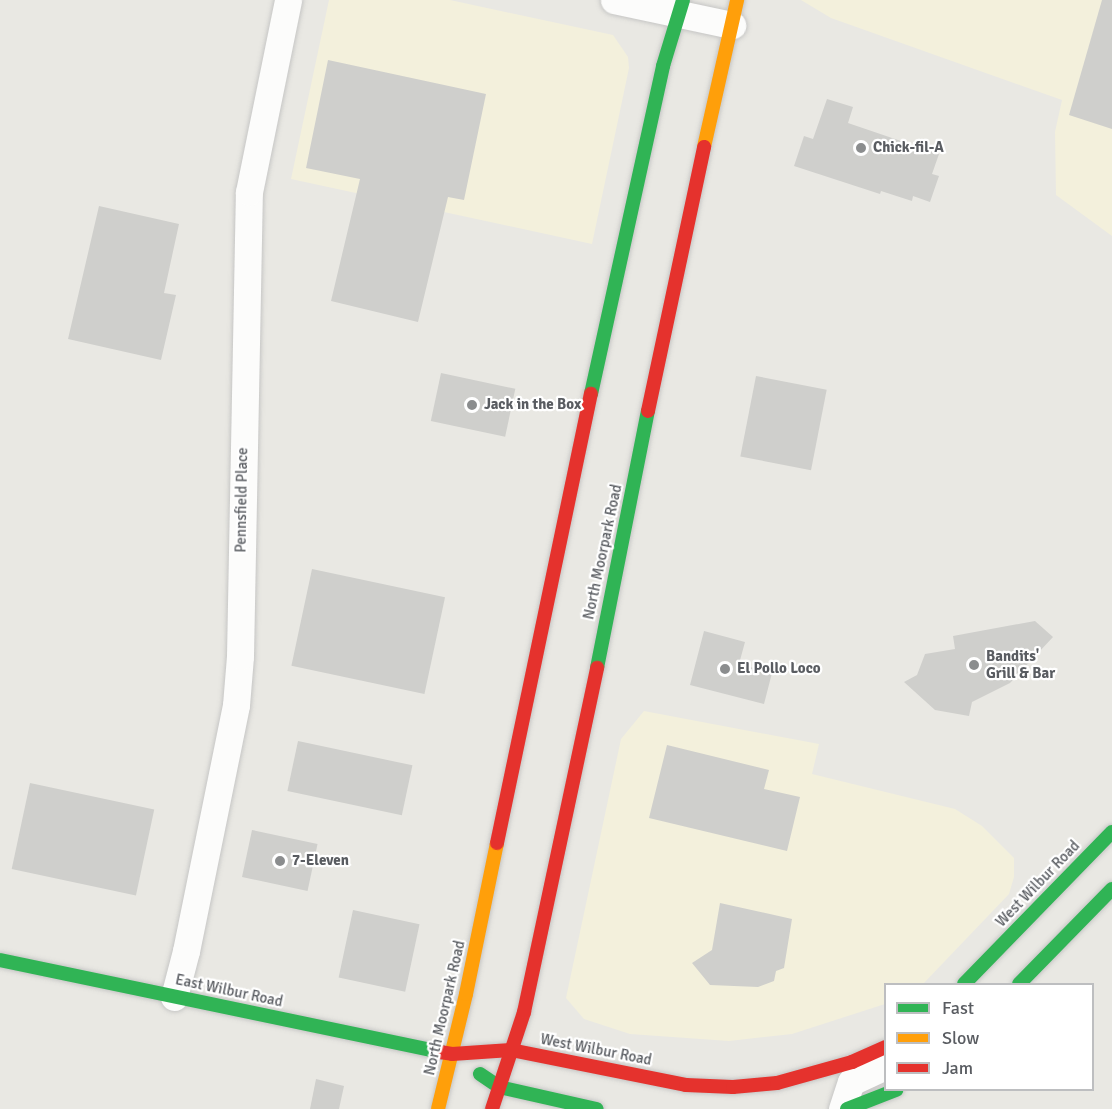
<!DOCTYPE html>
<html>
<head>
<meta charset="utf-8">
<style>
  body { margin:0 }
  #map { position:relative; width:1112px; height:1109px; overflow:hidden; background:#e9e8e3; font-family:Signika,sans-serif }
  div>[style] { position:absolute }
  .commercial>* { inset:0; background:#f3f0dc }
  .building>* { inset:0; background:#cfcfcc; transform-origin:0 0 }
  .roads { filter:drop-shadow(0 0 2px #c6c6c5) drop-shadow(0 0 2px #c6c6c5) }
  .street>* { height:27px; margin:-13.5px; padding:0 13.5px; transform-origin:13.5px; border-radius:13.5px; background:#fcfcfb }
  .fast>* { height:14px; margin:-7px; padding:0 7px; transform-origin:7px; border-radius:7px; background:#30b455 }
  .slow>* { height:14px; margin:-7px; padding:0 7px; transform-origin:7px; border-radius:7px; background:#ff9f0a }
  .jam>* { height:14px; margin:-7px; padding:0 7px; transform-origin:7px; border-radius:7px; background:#e5322d }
  .dots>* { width:16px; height:16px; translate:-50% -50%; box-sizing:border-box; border:3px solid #fff; border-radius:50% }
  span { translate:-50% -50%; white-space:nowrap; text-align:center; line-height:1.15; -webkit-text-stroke:4.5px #fff; paint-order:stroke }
  .poi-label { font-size:15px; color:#595c61; font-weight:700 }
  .left { translate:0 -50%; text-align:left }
  .street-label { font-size:15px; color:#595c61 }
  .legend { position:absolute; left:884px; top:983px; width:210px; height:108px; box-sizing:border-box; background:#fff; border:2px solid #bdbec0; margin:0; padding:8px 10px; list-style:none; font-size:18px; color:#595c61 }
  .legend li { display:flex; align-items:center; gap:12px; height:30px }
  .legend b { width:30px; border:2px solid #bdbec0 }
</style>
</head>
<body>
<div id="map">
  <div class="commercial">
    <i style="clip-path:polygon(329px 0,450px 0,613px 35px,628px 57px,629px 68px,592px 244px,291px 179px)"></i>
    <i style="clip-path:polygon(801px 0,1112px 0,1112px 236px,1056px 195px,1055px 132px,1062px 100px,831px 18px)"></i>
    <i style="clip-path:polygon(644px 711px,819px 744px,812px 774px,955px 809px,982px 826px,1014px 858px,1014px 877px,1009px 894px,923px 984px,886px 984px,885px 1004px,792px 1034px,729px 1041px,630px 1034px,584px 1019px,566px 998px,621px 739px)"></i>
  </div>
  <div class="building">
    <i style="clip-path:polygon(1102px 0,1112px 0,1112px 129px,1069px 115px)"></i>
    <i style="clip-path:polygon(328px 60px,486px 94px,464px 200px,448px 197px,418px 322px,331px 301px,360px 179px,306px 168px)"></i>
    <i style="clip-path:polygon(827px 99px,853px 107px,848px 123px,939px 154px,932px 174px,939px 176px,930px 202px,913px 196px,912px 201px,881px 191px,880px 194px,794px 166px,804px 136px,813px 139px)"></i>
    <i style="clip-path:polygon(99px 206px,179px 224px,164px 293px,176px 295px,161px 360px,68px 339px)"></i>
    <i style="left:441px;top:373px;width:76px;height:49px;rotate:12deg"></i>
    <i style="left:756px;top:376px;width:72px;height:82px;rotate:11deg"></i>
    <i style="left:312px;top:569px;width:136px;height:99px;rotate:12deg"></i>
    <i style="clip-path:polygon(1035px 621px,1053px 637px,1010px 683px,972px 702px,969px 716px,935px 710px,904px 682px,917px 675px,925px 654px,955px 649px,953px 636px)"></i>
    <i style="clip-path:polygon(704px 631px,745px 642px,739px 664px,772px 673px,764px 704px,690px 685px)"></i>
    <i style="left:298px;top:741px;width:117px;height:51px;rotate:12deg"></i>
    <i style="clip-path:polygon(667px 745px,769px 770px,764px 789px,800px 797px,787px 851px,649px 818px)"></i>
    <i style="left:30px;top:783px;width:127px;height:88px;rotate:12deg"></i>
    <i style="left:252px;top:830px;width:67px;height:48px;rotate:12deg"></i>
    <i style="clip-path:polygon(720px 903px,792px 919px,784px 968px,776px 971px,774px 981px,758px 987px,710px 985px,692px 963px,712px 950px)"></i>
    <i style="left:353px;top:910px;width:68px;height:69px;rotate:12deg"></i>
    <i style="clip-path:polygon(316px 1079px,344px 1086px,339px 1109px,310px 1109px)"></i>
  </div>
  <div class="roads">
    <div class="street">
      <i style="left:614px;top:0;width:121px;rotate:12deg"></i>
      <i style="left:174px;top:997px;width:48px;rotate:-75.4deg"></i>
      <i style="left:186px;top:951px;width:251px;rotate:-78.5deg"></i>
      <i style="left:236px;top:705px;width:49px;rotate:-85.3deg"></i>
      <i style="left:240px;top:656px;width:464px;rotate:-88.9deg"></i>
      <i style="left:249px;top:192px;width:196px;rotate:-78.5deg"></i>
      <i style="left:842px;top:1109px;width:28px;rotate:-72deg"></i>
      <i style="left:851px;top:1082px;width:38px;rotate:-25deg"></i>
    </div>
    <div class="fast">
      <i style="left:591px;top:394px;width:336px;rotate:-77.6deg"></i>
      <i style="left:663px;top:66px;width:69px;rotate:-73.1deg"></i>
      <i style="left:597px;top:668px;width:262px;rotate:-78.8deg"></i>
      <i style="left:0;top:960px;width:450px;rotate:11.8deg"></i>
      <i style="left:964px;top:984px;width:212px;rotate:-45.8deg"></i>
      <i style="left:1019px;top:984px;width:133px;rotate:-45.6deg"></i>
      <i style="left:480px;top:1074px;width:23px;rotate:34deg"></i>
      <i style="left:499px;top:1087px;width:100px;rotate:12.7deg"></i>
      <i style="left:847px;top:1109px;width:53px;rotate:-21.2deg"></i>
    </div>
    <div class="slow">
      <i style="left:704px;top:147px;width:151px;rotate:-77.3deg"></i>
      <i style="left:438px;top:1109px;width:118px;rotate:-76.3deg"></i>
      <i style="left:466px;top:994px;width:154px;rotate:-78.4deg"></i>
    </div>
    <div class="jam">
      <i style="left:648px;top:411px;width:270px;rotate:-78deg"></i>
      <i style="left:497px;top:843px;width:459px;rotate:-78.2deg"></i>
      <i style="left:440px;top:1052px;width:12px;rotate:9deg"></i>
      <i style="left:452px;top:1054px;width:59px;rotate:-3.9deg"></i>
      <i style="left:511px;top:1050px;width:178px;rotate:11.3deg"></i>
      <i style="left:686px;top:1085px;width:47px;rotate:2.4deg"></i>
      <i style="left:733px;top:1087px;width:44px;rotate:-5.2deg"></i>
      <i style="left:777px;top:1083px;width:78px;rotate:-15.6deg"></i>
      <i style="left:852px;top:1062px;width:37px;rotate:-24deg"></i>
      <i style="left:492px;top:1109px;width:102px;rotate:-71.7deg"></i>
      <i style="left:524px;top:1012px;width:352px;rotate:-78deg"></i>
    </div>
  </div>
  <div class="dots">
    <i style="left:861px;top:148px;background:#8b8d8e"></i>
    <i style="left:472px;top:405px;background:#8b8d8e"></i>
    <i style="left:974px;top:665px;background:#8b8d8e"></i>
    <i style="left:725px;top:669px;background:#8b8d8e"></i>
    <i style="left:280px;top:861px;background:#8b8d8e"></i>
  </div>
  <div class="poi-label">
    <span class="left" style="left:873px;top:148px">Chick-fil-A</span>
    <span class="left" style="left:484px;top:405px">Jack in the Box</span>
    <span class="left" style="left:986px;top:665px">Bandits'<br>Grill &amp; Bar</span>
    <span class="left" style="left:737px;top:669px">El Pollo Loco</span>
    <span class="left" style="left:292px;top:861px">7-Eleven</span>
  </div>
  <div class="street-label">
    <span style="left:242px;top:500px;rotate:-89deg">Pennsfield Place</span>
    <span style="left:603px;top:552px;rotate:-78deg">North Moorpark Road</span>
    <span style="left:1038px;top:884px;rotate:-46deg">West Wilbur Road</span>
    <span style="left:229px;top:991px;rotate:12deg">East Wilbur Road</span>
    <span style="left:445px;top:1008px;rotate:-77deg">North Moorpark Road</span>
    <span style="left:596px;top:1050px;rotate:11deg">West Wilbur Road</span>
  </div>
  <ul class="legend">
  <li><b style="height:8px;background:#30b455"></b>Fast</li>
  <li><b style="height:8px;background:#ff9f0a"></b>Slow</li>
  <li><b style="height:8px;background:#e5322d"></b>Jam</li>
  </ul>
</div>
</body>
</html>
